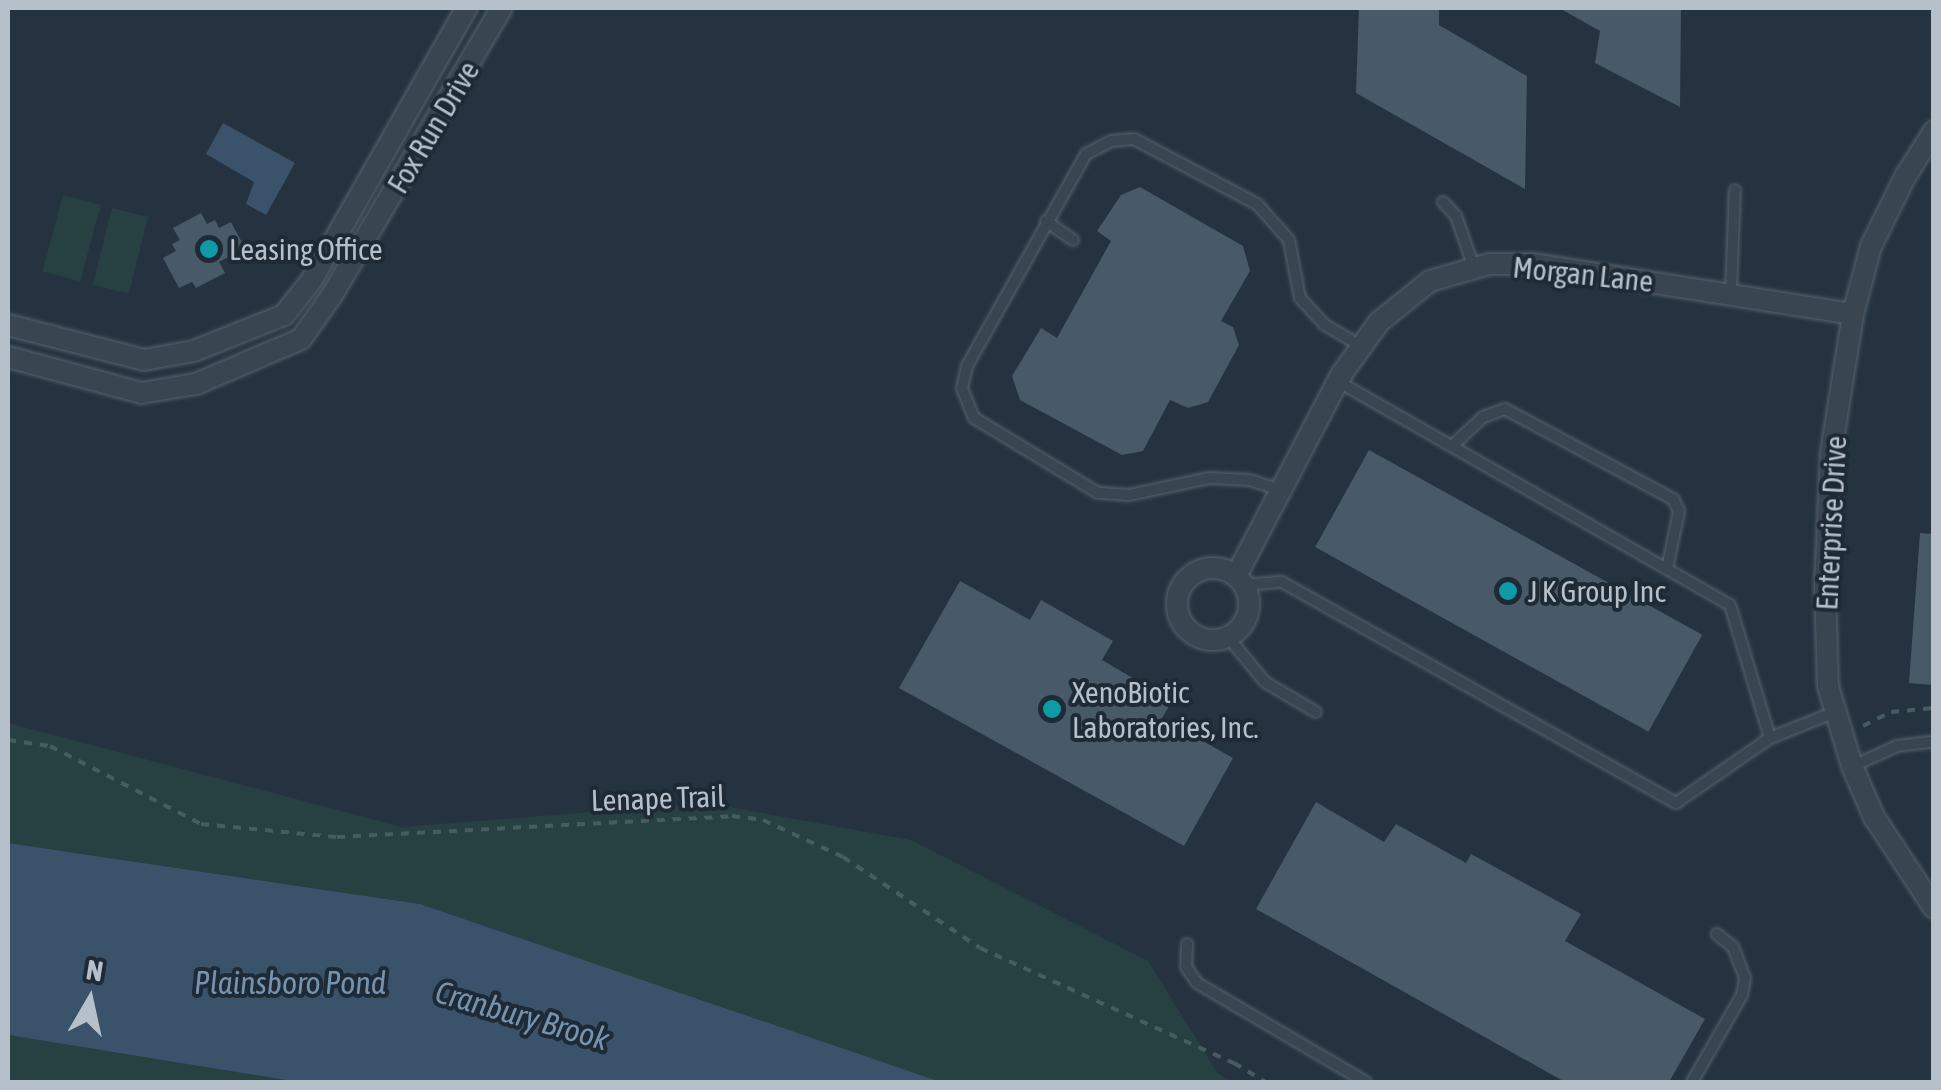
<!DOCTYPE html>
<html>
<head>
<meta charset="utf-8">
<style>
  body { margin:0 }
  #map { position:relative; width:1941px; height:1090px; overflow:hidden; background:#253341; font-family:"Asap Condensed",sans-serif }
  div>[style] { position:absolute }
  .green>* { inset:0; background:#274142; transform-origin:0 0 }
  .water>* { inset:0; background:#3a526a }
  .building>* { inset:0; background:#485967; transform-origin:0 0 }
  .path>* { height:4px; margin-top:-2px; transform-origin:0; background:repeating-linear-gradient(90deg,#455d5e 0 8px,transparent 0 16px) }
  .roads { filter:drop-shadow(0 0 2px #57636e) drop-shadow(0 0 2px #57636e) }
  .service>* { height:10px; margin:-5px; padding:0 5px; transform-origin:5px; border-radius:5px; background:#394550 }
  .minor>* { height:20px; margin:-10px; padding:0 10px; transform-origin:10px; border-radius:10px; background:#394550 }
  .minor>.ring { margin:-10px; padding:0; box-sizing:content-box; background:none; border:20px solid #394550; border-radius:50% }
  .dots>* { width:28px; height:28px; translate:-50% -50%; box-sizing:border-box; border:5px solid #1e2a36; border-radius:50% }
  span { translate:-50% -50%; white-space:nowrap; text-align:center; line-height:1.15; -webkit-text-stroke:8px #1e2a36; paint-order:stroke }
  .street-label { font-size:30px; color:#b5c0cb }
  .poi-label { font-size:30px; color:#b5c0cb }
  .left { translate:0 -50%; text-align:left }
  .water-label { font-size:32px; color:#7593af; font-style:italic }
  .frame { position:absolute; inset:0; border:10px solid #b5c0cb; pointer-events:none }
  .north { position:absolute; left:40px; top:950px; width:100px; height:100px; -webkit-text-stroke:8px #1e2a36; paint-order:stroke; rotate:9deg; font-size:28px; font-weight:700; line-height:40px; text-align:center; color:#b5c0cb }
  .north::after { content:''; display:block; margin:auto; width:35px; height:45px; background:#b5c0cb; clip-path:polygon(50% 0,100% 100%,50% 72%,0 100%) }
</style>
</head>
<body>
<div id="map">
  <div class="green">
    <i style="left:63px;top:195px;width:39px;height:79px;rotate:15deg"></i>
    <i style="left:112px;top:208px;width:37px;height:79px;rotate:14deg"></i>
    <i style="clip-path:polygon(8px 723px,402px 827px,707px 803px,911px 840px,1148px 961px,1218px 1074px,1234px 1082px,941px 1082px,420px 904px,8px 843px)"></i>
    <i style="clip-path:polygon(8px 1035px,298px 1082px,8px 1082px)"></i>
  </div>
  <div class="water">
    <i style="clip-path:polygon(223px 123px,295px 163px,266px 215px,246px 204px,254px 182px,206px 154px)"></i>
    <i style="clip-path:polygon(8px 843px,420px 904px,941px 1082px,298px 1082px,8px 1035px)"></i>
  </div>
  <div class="building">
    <i style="clip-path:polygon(1359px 8px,1439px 8px,1439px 25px,1527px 76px,1525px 189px,1356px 93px)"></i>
    <i style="clip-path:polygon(1559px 8px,1681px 8px,1680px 107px,1595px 63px,1600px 31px)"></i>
    <i style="clip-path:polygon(1140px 187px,1243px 246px,1250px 271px,1221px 321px,1233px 327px,1239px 345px,1208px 402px,1188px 408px,1170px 400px,1143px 451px,1122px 455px,1020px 400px,1012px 376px,1041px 328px,1057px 338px,1111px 241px,1097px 231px,1121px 195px)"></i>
    <i style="clip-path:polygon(201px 213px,207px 224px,215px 220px,219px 228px,231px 222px,245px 248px,219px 262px,225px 273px,196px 288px,192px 282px,179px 288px,163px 258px,176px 251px,172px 244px,180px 240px,173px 228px)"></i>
    <i style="left:1369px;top:450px;width:381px;height:111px;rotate:29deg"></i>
    <i style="clip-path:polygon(1920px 533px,1934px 534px,1934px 685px,1909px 683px)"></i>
    <i style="clip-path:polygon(960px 581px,1030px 620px,1041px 600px,1113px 641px,1102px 660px,1172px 701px,1162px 718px,1233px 758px,1184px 846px,899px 688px)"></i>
    <i style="clip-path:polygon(1316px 802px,1384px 842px,1396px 824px,1466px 863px,1471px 854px,1581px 914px,1565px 941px,1705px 1019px,1669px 1082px,1565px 1082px,1256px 909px)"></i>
  </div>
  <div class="path">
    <i style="left:1863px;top:726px;width:31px;rotate:-27deg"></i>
    <i style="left:1891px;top:712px;width:43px;rotate:-5.3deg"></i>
    <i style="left:8px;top:740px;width:42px;rotate:8.1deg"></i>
    <i style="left:50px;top:746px;width:170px;rotate:27.3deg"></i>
    <i style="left:201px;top:824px;width:137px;rotate:5.5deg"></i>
    <i style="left:337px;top:837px;width:396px;rotate:-3deg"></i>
    <i style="left:732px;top:816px;width:31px;rotate:7deg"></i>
    <i style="left:763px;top:820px;width:88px;rotate:24.8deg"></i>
    <i style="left:843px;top:857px;width:164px;rotate:33.6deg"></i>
    <i style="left:980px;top:948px;width:279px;rotate:24.4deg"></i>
    <i style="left:1234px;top:1063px;width:37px;rotate:31deg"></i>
  </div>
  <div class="roads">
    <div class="service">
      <i style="left:1443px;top:202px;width:19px;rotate:47deg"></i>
      <i style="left:1456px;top:216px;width:55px;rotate:70.9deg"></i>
      <i style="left:1046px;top:221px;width:33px;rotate:35deg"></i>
      <i style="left:1731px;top:292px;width:102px;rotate:-87.8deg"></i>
      <i style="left:1452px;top:446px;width:42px;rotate:-43.1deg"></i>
      <i style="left:1483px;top:417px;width:23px;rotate:-20deg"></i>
      <i style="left:1505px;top:409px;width:191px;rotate:28.2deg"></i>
      <i style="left:1673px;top:499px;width:13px;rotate:63deg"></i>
      <i style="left:1679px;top:511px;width:59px;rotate:101.7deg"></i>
      <i style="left:1280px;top:490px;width:32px;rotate:-162deg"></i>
      <i style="left:1250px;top:480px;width:41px;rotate:-177.2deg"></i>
      <i style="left:1209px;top:478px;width:82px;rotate:168deg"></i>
      <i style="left:1129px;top:495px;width:31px;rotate:-176deg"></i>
      <i style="left:1098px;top:493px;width:145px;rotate:-148.8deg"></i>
      <i style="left:974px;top:418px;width:32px;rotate:-112deg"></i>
      <i style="left:962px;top:388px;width:23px;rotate:-77deg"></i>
      <i style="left:967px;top:366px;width:243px;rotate:-60.7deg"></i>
      <i style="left:1086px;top:154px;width:28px;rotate:-27deg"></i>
      <i style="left:1111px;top:141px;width:23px;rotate:-5deg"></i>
      <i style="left:1134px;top:139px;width:139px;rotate:27.9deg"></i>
      <i style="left:1257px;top:204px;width:48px;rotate:48.4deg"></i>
      <i style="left:1289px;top:240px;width:59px;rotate:79.3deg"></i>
      <i style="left:1300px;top:298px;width:37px;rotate:47deg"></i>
      <i style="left:1325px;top:325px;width:42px;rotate:30.3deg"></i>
      <i style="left:1244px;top:585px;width:38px;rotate:-5deg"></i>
      <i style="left:1282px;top:582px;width:452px;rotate:29.3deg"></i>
      <i style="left:1676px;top:803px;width:114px;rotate:-34.7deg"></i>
      <i style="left:1770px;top:738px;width:139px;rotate:-106.7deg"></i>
      <i style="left:1730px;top:605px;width:451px;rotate:-150.3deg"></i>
      <i style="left:1228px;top:637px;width:58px;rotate:50.6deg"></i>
      <i style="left:1265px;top:682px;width:59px;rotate:30.5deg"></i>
      <i style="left:1770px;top:738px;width:70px;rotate:-21.8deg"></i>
      <i style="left:1853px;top:766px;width:48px;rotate:-24.4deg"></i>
      <i style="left:1897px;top:746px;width:35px;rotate:-7deg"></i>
      <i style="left:1187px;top:944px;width:23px;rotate:92deg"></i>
      <i style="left:1186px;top:967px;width:19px;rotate:55deg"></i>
      <i style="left:1197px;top:983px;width:196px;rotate:30.4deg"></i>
      <i style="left:1692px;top:1082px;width:100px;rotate:-60.1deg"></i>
      <i style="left:1742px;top:995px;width:17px;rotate:-80deg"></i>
      <i style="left:1745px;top:978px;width:33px;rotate:-111deg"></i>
      <i style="left:1733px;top:947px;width:21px;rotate:-141deg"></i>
    </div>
    <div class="minor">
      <i style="left:1934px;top:131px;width:54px;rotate:122.2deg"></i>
      <i style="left:1905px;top:177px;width:77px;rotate:116.2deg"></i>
      <i style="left:1871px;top:246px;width:70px;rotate:104.8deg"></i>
      <i style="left:1853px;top:314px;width:141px;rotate:99deg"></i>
      <i style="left:1831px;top:453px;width:133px;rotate:92.6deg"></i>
      <i style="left:1825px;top:586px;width:100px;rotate:88.3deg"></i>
      <i style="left:1828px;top:686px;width:84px;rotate:73.3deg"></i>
      <i style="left:1852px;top:766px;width:56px;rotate:66.7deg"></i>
      <i style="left:1874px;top:817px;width:109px;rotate:56.6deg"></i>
      <i style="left:8px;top:325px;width:140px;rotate:14.4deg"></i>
      <i style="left:144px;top:360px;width:51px;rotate:-10.2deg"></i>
      <i style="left:194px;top:351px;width:97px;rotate:-21.8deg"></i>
      <i style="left:284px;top:315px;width:43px;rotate:-51.5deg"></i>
      <i style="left:311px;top:281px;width:314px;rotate:-60.3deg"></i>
      <i style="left:8px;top:357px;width:138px;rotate:15.1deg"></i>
      <i style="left:141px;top:393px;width:56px;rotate:-9.3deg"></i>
      <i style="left:196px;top:384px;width:114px;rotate:-23.2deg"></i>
      <i style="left:301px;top:339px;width:54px;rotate:-54.8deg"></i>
      <i style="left:332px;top:295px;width:334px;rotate:-59.4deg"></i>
      <i class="ring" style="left:1177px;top:568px;width:52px;height:52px"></i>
      <i style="left:1236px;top:576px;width:227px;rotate:-62.4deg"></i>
      <i style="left:1341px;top:375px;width:65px;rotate:-54.4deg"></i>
      <i style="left:1379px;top:322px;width:65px;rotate:-38.8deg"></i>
      <i style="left:1430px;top:281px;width:61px;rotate:-16.1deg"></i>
      <i style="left:1489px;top:264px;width:44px"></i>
      <i style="left:1533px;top:264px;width:324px;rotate:8.9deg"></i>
    </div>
  </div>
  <div class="dots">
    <i style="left:209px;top:249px;background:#0f9aa8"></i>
    <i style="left:1508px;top:591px;background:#0f9aa8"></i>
    <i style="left:1052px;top:709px;background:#0f9aa8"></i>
  </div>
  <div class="street-label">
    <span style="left:433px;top:127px;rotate:-59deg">Fox Run Drive</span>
    <span style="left:1583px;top:274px;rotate:6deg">Morgan Lane</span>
    <span style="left:1831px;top:523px;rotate:-87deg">Enterprise Drive</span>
    <span style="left:658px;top:798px;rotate:-2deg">Lenape Trail</span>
  </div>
  <div class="poi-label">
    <span class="left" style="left:229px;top:249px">Leasing Office</span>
    <span class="left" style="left:1528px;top:591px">J K Group Inc</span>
    <span class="left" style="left:1072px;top:709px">XenoBiotic<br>Laboratories, Inc.</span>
  </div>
  <div class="water-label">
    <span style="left:290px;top:983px">Plainsboro Pond</span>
    <span style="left:522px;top:1016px;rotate:16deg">Cranbury Brook</span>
  </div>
  <div class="frame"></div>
  <div class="north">N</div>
</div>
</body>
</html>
